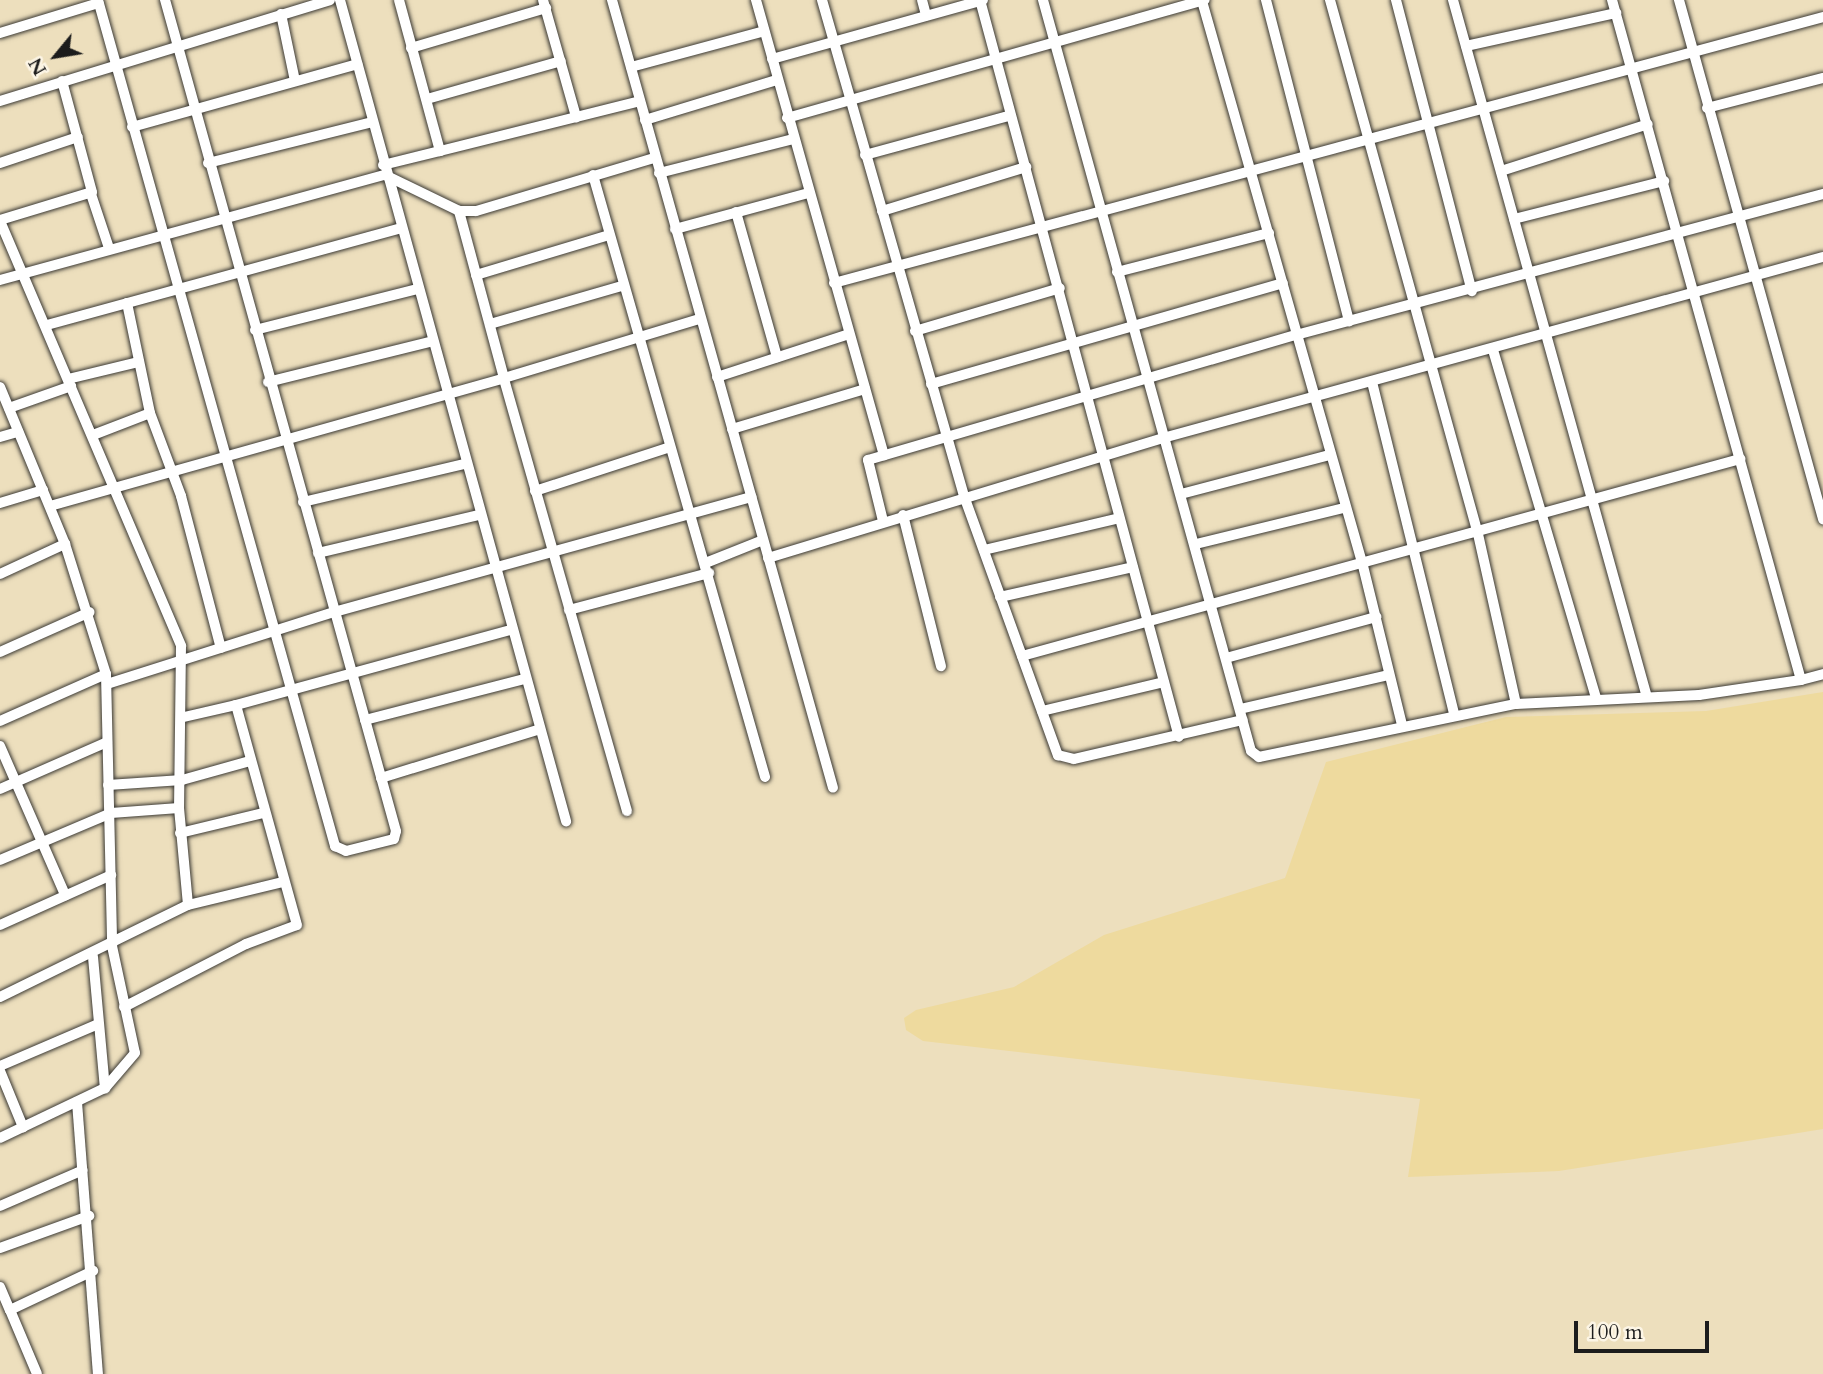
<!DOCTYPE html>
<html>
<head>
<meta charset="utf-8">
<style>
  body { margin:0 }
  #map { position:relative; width:1823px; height:1374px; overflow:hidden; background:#eddfbd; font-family:Cardo,serif }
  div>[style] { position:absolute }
  .sand>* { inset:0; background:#eeda9e }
  .roads { filter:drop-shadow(0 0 2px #3b3934) drop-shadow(0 0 2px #3b3934) }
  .street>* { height:10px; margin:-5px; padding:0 5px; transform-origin:5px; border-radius:5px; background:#fff }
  span { translate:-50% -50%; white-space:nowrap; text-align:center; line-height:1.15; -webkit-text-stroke:6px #fcf5e5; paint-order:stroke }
  .north { position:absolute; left:21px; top:21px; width:70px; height:70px; -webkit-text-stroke:5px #fcf5e5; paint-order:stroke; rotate:240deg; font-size:19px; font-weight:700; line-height:28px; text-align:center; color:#1c1c1c }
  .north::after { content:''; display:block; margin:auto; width:24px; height:32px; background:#1c1c1c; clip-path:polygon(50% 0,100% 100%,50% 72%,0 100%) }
  .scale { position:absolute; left:1574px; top:1321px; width:135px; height:32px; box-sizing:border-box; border:4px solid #1c1c1c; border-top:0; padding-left:9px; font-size:21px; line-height:24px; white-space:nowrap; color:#1c1c1c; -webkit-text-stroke:5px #fcf5e5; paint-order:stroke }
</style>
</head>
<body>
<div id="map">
  <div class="sand">
    <i style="clip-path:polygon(1823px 692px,1823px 1129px,1559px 1171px,1408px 1177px,1420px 1099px,923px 1041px,906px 1030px,904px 1018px,916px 1010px,1014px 987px,1104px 935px,1285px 878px,1326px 762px,1506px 717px,1706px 711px)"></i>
  </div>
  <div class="roads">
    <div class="street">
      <i style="left:98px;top:0;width:879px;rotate:74.35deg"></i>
      <i style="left:335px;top:846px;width:12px;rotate:24deg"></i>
      <i style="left:346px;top:851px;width:49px;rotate:-14deg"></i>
      <i style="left:394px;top:839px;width:8px;rotate:-76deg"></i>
      <i style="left:396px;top:831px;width:863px;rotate:-105.53deg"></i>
      <i style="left:340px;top:0;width:852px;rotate:74.61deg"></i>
      <i style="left:543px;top:0;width:122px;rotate:74.2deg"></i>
      <i style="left:612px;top:0;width:818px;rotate:74.33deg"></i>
      <i style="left:756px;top:0;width:473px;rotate:74.3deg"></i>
      <i style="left:822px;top:0;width:516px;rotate:74.02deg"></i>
      <i style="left:964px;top:496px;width:276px;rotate:70.1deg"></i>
      <i style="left:1058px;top:755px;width:16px;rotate:14deg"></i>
      <i style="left:1074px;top:759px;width:173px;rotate:-13deg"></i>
      <i style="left:922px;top:0;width:16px;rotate:75deg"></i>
      <i style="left:980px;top:0;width:763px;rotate:74.89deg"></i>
      <i style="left:1043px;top:0;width:779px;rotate:74.52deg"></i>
      <i style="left:1251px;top:751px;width:10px;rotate:37deg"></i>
      <i style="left:1259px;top:757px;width:262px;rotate:-11.7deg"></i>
      <i style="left:1516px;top:704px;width:183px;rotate:-2.8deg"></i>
      <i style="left:1699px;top:695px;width:103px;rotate:-8.4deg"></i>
      <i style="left:1801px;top:680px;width:706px;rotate:-105.53deg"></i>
      <i style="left:1266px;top:0;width:332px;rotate:75.5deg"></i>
      <i style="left:1330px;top:0;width:554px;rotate:74.51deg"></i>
      <i style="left:1478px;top:534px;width:174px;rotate:77.4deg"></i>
      <i style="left:1396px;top:0;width:301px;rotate:75.4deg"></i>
      <i style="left:1453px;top:0;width:723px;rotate:74.45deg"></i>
      <i style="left:1679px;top:0;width:539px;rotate:74.49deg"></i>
      <i style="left:1202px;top:1px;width:587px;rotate:74.09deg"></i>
      <i style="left:1363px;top:566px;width:164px;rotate:76.2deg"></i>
      <i style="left:281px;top:14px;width:68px;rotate:78.2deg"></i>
      <i style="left:0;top:33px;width:103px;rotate:-16.9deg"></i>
      <i style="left:1466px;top:46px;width:154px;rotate:-12.4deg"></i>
      <i style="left:411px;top:48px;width:141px;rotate:-16.5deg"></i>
      <i style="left:772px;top:59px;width:219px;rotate:-15.6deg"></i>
      <i style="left:631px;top:67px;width:138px;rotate:-15.1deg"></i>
      <i style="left:427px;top:99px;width:139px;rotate:-15.8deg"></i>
      <i style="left:0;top:101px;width:345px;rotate:-17deg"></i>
      <i style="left:1707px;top:108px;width:120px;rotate:-14.5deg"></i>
      <i style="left:787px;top:118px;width:434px;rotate:-15.8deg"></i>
      <i style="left:645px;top:120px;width:138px;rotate:-16.9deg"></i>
      <i style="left:132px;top:127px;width:234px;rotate:-15.6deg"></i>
      <i style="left:440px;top:151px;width:206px;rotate:-14deg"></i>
      <i style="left:865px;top:155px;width:149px;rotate:-15.2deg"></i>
      <i style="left:0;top:163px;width:82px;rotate:-18.4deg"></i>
      <i style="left:208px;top:163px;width:169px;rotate:-14deg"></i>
      <i style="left:383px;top:165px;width:59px;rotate:-13.8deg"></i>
      <i style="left:440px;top:151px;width:156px;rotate:-105.2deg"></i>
      <i style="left:1501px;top:171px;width:154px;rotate:-17.7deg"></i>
      <i style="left:659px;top:173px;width:138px;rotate:-14.2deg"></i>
      <i style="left:593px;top:175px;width:626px;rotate:74.05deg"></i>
      <i style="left:91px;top:194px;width:57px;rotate:71.6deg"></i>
      <i style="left:882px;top:211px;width:151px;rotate:-17deg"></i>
      <i style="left:736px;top:212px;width:151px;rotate:74.2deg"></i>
      <i style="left:1514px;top:219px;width:155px;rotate:-14.2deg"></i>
      <i style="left:0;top:220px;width:96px;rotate:-16.9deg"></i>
      <i style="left:92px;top:192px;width:115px;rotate:-105.1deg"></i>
      <i style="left:0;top:221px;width:462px;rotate:66.9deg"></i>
      <i style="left:181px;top:646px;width:162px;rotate:90.7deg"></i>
      <i style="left:179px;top:808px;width:97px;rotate:84.7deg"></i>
      <i style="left:675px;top:229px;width:138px;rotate:-15.1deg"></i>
      <i style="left:1117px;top:272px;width:157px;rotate:-14.4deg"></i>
      <i style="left:476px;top:275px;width:139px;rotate:-16.7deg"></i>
      <i style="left:0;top:280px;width:399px;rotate:-15.3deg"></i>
      <i style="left:385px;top:175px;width:82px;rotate:25.9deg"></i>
      <i style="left:459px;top:211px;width:17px"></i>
      <i style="left:476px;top:211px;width:186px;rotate:-16.6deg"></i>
      <i style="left:834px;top:283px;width:1024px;rotate:-15.05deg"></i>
      <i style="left:127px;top:303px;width:112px;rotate:78.2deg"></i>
      <i style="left:150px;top:413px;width:89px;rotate:69.5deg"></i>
      <i style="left:181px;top:496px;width:157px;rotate:75.3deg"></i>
      <i style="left:490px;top:324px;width:137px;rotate:-16.1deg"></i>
      <i style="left:47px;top:325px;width:368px;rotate:-15.3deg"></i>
      <i style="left:255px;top:330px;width:167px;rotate:-14.2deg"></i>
      <i style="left:915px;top:331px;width:151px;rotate:-16.5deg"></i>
      <i style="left:1493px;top:350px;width:363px;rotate:73.5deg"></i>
      <i style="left:717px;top:377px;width:139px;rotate:-18deg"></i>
      <i style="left:68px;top:379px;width:73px;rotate:-13.5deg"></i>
      <i style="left:268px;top:382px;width:167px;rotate:-13.9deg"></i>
      <i style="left:1372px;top:382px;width:341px;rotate:76.1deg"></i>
      <i style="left:931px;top:384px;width:366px;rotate:-16deg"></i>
      <i style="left:0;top:387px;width:170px;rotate:67.5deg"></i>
      <i style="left:65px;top:544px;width:136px;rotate:72.5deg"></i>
      <i style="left:106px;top:674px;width:272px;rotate:88.7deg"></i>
      <i style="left:112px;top:946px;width:109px;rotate:77.9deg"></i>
      <i style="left:135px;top:1053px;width:46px;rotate:130.6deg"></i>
      <i style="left:105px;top:1088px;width:116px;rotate:154.5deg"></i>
      <i style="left:9px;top:408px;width:66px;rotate:-19.5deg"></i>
      <i style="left:732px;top:429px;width:139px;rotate:-16.7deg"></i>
      <i style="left:93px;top:435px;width:61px;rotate:-21.1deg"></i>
      <i style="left:0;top:437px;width:19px;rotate:-16deg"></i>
      <i style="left:535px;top:491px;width:139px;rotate:-18deg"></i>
      <i style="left:1181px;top:494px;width:154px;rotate:-14.7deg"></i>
      <i style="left:303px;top:502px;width:165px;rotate:-13.3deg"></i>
      <i style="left:0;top:503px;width:45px;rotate:-16.8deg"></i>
      <i style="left:50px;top:506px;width:472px;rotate:-15.7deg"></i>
      <i style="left:504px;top:378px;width:173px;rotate:-105.1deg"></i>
      <i style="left:903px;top:515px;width:156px;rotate:75.9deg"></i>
      <i style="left:883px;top:521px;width:63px;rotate:-103.8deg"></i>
      <i style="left:868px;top:460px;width:446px;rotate:-16.3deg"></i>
      <i style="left:1296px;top:335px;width:546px;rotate:-14.98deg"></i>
      <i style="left:1196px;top:544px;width:152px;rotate:-13.7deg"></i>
      <i style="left:984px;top:550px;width:139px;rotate:-13.3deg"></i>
      <i style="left:318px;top:553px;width:165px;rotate:-13.3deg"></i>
      <i style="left:768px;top:558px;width:413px;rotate:-16.9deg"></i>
      <i style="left:1163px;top:438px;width:684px;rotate:-15.34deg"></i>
      <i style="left:708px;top:562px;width:59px;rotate:-21.8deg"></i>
      <i style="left:0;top:574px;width:72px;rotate:-24.8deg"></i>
      <i style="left:1000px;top:597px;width:136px;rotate:-12.7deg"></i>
      <i style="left:569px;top:610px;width:145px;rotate:-14.8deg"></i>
      <i style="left:0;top:652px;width:98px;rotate:-24deg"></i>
      <i style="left:1022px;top:656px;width:745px;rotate:-15.34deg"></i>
      <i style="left:1226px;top:658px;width:156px;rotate:-15.3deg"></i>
      <i style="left:1801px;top:680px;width:23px;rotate:-15deg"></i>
      <i style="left:107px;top:684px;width:238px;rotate:-17.6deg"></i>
      <i style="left:334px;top:612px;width:433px;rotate:-15.4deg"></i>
      <i style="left:1240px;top:709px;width:153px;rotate:-12.9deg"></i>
      <i style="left:1042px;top:711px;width:125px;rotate:-13.4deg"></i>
      <i style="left:184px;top:717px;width:53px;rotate:-13deg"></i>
      <i style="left:365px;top:720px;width:165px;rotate:-14.4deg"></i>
      <i style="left:0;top:721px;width:116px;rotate:-23.9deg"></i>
      <i style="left:0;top:746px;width:163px;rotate:66.4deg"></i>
      <i style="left:381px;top:778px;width:166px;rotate:-17.1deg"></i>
      <i style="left:108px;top:785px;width:74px;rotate:-3.9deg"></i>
      <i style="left:182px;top:780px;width:71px;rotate:-15.6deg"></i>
      <i style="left:0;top:789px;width:117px;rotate:-23.7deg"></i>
      <i style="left:627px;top:811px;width:450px;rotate:-105.9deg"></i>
      <i style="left:504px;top:378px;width:205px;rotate:-16.8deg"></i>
      <i style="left:180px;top:833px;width:85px;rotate:-13.5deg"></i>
      <i style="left:0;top:860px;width:121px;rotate:-22.9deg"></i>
      <i style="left:111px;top:813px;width:68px;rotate:-4.2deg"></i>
      <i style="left:0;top:925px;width:122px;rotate:-24.2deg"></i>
      <i style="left:93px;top:957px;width:132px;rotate:84.8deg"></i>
      <i style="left:0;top:997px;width:209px;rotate:-26.1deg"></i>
      <i style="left:188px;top:905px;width:97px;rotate:-13.7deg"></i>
      <i style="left:124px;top:1007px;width:137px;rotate:-27.3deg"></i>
      <i style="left:246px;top:944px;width:54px;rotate:-20.4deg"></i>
      <i style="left:297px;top:925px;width:228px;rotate:-105.5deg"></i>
      <i style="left:236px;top:705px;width:285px;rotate:-15.3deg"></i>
      <i style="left:0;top:1066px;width:104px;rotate:-23.1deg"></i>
      <i style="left:0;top:1071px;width:61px;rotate:67.7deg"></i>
      <i style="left:77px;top:1102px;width:273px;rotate:85.6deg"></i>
      <i style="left:0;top:1206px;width:90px;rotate:-23.4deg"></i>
      <i style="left:0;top:1248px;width:95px;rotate:-19.8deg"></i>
      <i style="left:0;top:1287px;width:25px;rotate:67deg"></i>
      <i style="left:10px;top:1310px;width:92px;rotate:-25.2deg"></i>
      <i style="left:10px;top:1310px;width:69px;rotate:67.1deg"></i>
    </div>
  </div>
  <div class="north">N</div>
  <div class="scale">100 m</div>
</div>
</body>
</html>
